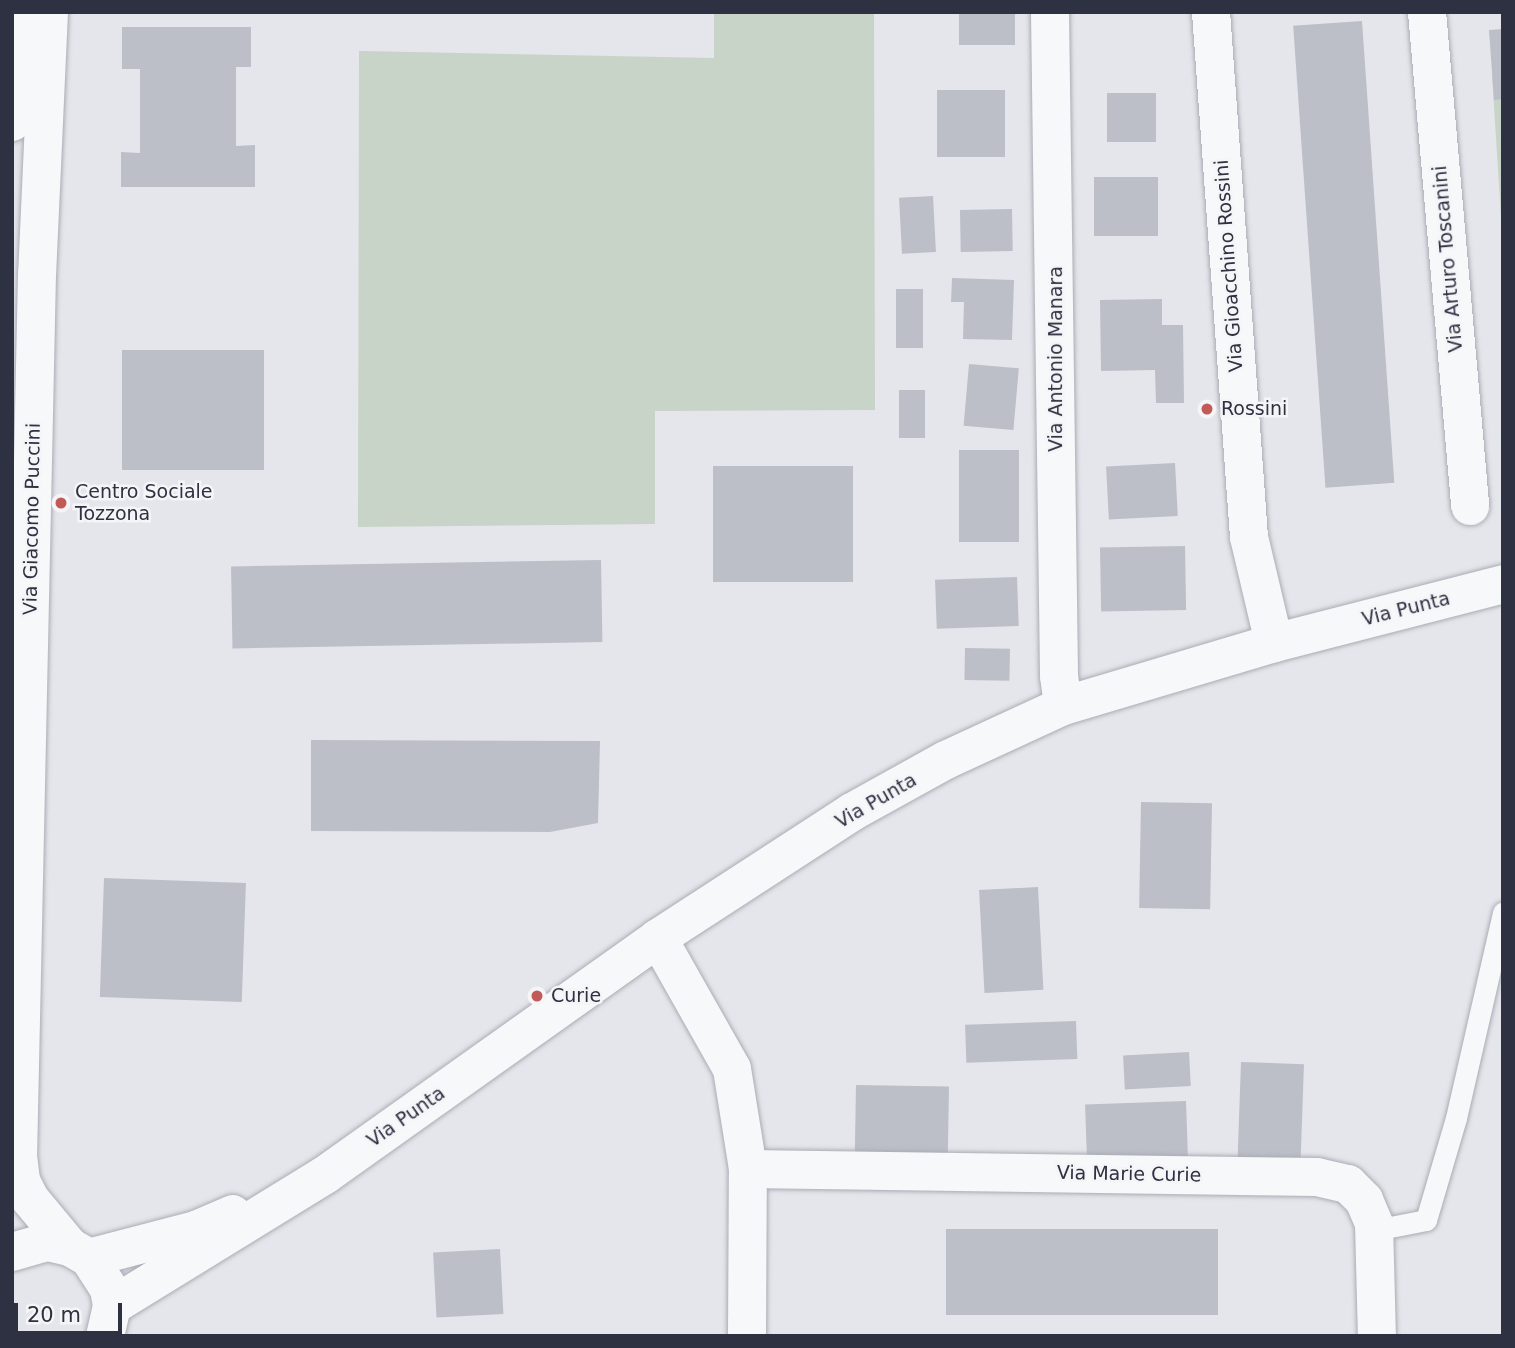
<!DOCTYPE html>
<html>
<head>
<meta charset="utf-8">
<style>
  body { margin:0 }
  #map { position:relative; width:1515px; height:1348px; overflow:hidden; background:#e5e6eb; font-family:"DejaVu Sans",sans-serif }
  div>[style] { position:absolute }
  .green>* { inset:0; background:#c8d4c7 }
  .building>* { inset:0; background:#bcbfc7; transform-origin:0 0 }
  .roads { filter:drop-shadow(0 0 2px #aaacb5) drop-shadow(0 0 2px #aaacb5) }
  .lane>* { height:21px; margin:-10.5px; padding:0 10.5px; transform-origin:10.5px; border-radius:10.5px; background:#f7f8fa }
  .street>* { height:38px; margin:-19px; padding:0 19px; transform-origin:19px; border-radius:19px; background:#f7f8fa }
  .dots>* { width:19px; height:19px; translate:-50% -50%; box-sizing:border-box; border:4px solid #f5f5f8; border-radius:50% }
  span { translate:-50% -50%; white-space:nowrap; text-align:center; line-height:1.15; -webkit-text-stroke:5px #f5f5f8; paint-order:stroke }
  .street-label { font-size:19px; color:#2e3142 }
  .poi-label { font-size:19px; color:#2e3142 }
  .left { translate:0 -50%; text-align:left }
  .frame { position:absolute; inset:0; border:14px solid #2e3142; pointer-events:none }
  .scale { position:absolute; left:14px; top:1303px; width:108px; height:32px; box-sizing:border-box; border:4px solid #2e3142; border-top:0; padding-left:9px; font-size:21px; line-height:24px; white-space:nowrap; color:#2e3142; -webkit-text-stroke:5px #f5f5f8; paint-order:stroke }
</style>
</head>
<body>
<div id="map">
  <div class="green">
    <i style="clip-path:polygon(714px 12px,874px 12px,875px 410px,655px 411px,655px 524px,358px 527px,359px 51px,714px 58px)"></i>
    <i style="clip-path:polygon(1503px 74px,1503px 248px,1492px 75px)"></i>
  </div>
  <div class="building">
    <i style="left:959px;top:12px;width:56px;height:33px"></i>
    <i style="left:1362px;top:21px;width:463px;height:69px;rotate:86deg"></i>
    <i style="clip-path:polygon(122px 27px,251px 27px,251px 67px,236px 67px,236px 146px,255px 145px,255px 187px,121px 187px,121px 152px,140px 153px,140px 69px,122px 69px)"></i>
    <i style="clip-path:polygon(1503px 29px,1503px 99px,1494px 100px,1489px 30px)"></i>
    <i style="left:937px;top:90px;width:68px;height:67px"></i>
    <i style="left:1156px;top:93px;width:49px;height:49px;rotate:90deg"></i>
    <i style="left:1158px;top:177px;width:59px;height:64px;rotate:90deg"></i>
    <i style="left:933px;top:196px;width:56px;height:34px;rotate:87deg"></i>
    <i style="left:1012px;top:209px;width:42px;height:52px;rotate:89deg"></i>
    <i style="clip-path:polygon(952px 278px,1014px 280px,1012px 340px,963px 339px,964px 302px,951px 302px)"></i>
    <i style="left:896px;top:289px;width:27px;height:59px"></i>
    <i style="clip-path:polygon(1162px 299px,1162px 325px,1183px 325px,1184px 403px,1156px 403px,1155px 370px,1101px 371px,1100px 300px)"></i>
    <i style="left:122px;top:350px;width:142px;height:120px"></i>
    <i style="left:969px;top:364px;width:50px;height:62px;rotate:5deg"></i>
    <i style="left:899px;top:390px;width:26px;height:48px"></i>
    <i style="left:959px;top:450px;width:60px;height:92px"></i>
    <i style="left:1175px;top:463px;width:53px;height:69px;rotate:87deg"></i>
    <i style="left:713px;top:466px;width:140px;height:116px"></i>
    <i style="left:1185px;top:546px;width:64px;height:85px;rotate:89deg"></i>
    <i style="left:601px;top:560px;width:82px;height:370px;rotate:89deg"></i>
    <i style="left:1017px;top:577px;width:49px;height:82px;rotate:88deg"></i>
    <i style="left:965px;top:648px;width:45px;height:32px;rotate:1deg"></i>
    <i style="clip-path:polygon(311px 740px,600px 741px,598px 823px,550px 832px,311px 831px)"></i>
    <i style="left:1141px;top:802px;width:71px;height:106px;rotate:1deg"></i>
    <i style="left:104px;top:878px;width:142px;height:119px;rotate:2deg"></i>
    <i style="left:1038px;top:887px;width:103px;height:59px;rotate:87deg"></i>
    <i style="left:1076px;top:1021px;width:38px;height:111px;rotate:88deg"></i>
    <i style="left:1189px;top:1052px;width:34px;height:66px;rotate:87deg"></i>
    <i style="left:1241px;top:1062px;width:63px;height:101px;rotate:2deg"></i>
    <i style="left:856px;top:1085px;width:93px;height:73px;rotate:1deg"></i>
    <i style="left:1186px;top:1101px;width:61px;height:101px;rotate:88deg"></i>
    <i style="left:1218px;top:1229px;width:86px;height:272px;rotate:90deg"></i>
    <i style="left:500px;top:1249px;width:65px;height:67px;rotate:87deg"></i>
  </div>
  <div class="roads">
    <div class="lane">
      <i style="left:1375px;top:1230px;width:52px;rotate:-11.1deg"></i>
      <i style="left:1426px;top:1220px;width:106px;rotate:-73.6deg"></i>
      <i style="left:1456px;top:1118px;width:211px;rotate:-77.1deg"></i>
    </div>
    <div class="street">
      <i style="left:49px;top:12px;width:262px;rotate:92.6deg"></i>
      <i style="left:37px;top:274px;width:882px;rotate:91.23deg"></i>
      <i style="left:18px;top:1156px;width:25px;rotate:83deg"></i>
      <i style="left:21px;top:1181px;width:20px;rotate:63deg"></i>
      <i style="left:30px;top:1199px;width:62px;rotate:50.2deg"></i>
      <i style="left:1050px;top:12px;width:664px;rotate:89.22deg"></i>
      <i style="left:1059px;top:676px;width:30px;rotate:82deg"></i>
      <i style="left:1211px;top:12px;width:526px;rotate:85.86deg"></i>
      <i style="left:1249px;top:537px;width:109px;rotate:76.7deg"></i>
      <i style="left:1427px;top:12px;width:496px;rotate:85deg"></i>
      <i style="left:12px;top:122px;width:110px;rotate:-87.9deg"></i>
      <i style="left:658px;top:938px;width:150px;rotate:60.5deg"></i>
      <i style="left:732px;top:1069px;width:101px;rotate:80.9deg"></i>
      <i style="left:748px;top:1169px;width:569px;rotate:0.81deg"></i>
      <i style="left:1317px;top:1177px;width:32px;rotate:13deg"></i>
      <i style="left:1348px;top:1184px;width:23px;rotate:45deg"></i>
      <i style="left:1364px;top:1200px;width:26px;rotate:67deg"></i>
      <i style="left:1374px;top:1224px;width:112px;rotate:88.5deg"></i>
      <i style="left:12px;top:1252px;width:37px;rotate:-16deg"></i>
      <i style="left:48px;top:1242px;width:23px;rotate:13deg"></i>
      <i style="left:70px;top:1247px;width:22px;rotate:30deg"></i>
      <i style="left:89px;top:1258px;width:37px;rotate:57deg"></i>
      <i style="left:109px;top:1289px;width:17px;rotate:80deg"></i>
      <i style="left:112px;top:1306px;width:31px;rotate:103deg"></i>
      <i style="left:89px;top:1258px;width:111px;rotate:-14.7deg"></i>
      <i style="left:196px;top:1230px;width:40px;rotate:-23.4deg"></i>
      <i style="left:112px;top:1306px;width:250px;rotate:-31.6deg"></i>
      <i style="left:325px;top:1175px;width:409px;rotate:-35.4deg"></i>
      <i style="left:658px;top:938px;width:231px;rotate:-33deg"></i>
      <i style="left:852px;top:812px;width:107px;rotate:-29deg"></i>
      <i style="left:946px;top:760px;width:129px;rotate:-24.8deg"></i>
      <i style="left:1063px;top:706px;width:220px;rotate:-16.6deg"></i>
      <i style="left:1274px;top:643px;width:236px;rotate:-14.4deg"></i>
      <i style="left:747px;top:1336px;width:167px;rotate:-89.7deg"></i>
    </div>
  </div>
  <div class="dots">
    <i style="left:1207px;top:409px;background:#c25b58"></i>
    <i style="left:61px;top:503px;background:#c25b58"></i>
    <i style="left:537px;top:996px;background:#c25b58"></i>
  </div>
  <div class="street-label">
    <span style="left:1448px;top:259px;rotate:-95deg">Via Arturo Toscanini</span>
    <span style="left:1229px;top:266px;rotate:-94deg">Via Gioacchino Rossini</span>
    <span style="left:1056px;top:359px;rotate:-90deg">Via Antonio Manara</span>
    <span style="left:32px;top:519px;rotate:-89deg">Via Giacomo Puccini</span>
    <span style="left:1406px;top:609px;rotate:-14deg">Via Punta</span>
    <span style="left:876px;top:801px;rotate:-30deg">Via Punta</span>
    <span style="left:406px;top:1117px;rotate:-35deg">Via Punta</span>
    <span style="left:1129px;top:1174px;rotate:1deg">Via Marie Curie</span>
  </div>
  <div class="poi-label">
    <span class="left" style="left:1221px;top:409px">Rossini</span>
    <span class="left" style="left:75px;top:503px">Centro Sociale<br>Tozzona</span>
    <span class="left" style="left:551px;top:996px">Curie</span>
  </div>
  <div class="frame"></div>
  <div class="scale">20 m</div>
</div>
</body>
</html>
